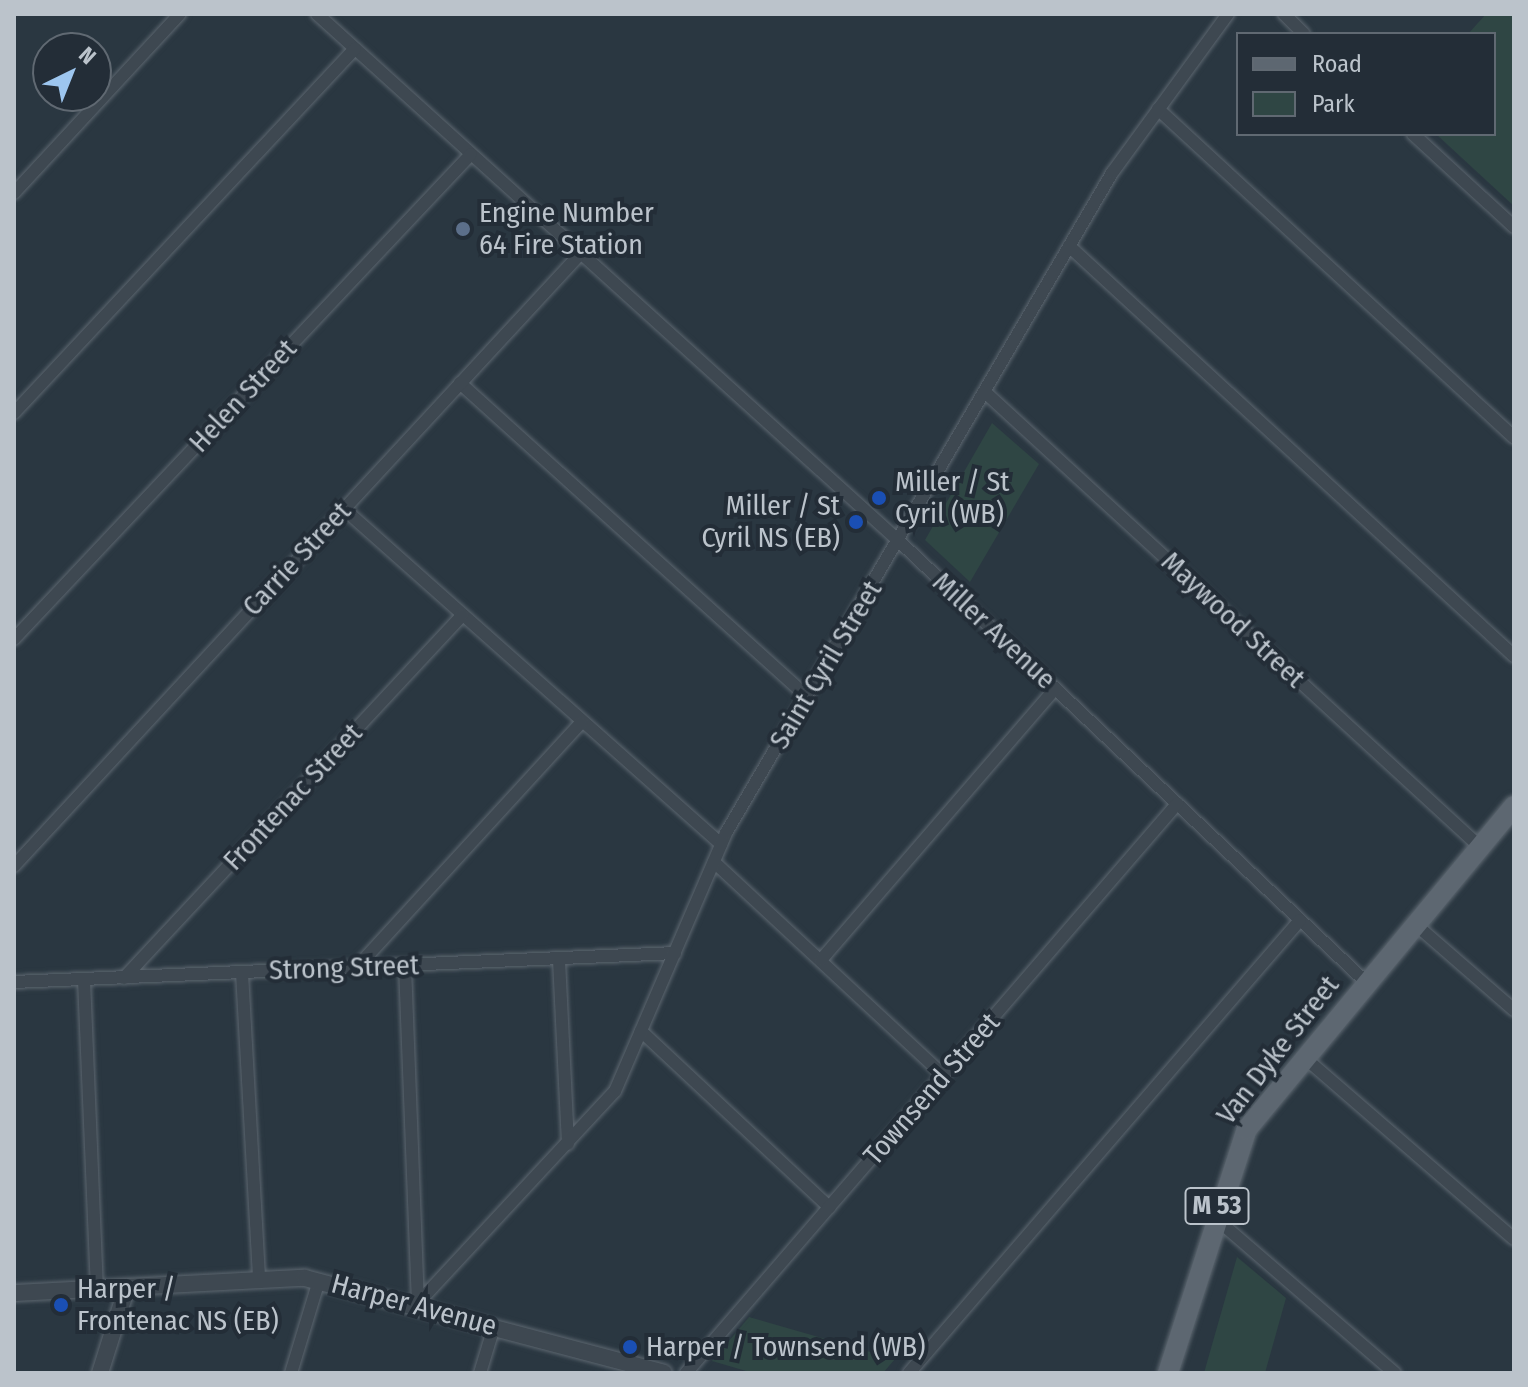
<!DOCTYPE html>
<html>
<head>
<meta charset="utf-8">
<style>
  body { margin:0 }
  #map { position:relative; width:1528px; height:1387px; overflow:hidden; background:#2a3741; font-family:"Fira Sans Condensed",sans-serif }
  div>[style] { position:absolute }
  .green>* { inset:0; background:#2f4644 }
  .roads { filter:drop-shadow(0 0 2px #5c666f) drop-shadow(0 0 2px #5c666f) }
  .minor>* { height:12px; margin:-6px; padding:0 6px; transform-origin:6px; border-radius:6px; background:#3e4851 }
  .tertiary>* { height:16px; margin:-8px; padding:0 8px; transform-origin:8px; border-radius:8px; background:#3e4851 }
  .primary>* { height:20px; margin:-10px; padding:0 10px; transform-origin:10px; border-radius:10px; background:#5d6771 }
  .dots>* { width:22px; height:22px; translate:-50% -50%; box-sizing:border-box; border:4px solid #232d37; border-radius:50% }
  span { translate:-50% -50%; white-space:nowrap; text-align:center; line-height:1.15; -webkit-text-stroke:8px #232d37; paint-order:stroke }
  .shield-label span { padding:2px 6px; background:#232d37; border:2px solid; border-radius:6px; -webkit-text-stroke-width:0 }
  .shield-label { font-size:26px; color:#bbc3cb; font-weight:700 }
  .poi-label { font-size:28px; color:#bbc3cb }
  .left { translate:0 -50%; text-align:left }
  .right { translate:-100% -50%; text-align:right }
  .street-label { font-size:28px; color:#bbc3cb }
  .frame { position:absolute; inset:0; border:16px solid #bbc3cb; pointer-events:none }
  .legend { position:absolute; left:1236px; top:32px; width:260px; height:104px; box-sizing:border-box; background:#232d37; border:2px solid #606972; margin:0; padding:10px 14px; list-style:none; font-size:24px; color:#bbc3cb }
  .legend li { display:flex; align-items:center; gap:16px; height:40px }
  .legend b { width:40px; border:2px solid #606972 }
  .north { position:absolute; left:32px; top:32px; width:80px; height:80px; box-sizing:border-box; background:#232d37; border:2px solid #606972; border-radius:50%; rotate:43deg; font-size:22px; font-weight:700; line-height:32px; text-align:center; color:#bbc3cb }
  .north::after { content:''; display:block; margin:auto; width:28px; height:36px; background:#9dc6ef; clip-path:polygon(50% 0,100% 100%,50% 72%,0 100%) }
</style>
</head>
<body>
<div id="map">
  <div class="green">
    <i style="clip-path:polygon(1486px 14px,1514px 14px,1514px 206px,1436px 134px,1494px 134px,1494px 34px,1468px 34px)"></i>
    <i style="clip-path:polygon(992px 423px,1039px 464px,970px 582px,925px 540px)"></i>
    <i style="clip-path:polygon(1237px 1257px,1286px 1298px,1265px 1373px,1204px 1373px)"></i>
    <i style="clip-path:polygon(749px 1317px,895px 1359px,883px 1373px,753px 1373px,712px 1361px)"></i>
  </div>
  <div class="roads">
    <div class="minor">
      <i style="left:317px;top:14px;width:787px;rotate:42.17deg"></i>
      <i style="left:900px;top:542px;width:641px;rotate:43.36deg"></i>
      <i style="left:1284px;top:14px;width:28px;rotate:45deg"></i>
      <i style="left:1158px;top:109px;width:484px;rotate:42.7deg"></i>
      <i style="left:1413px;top:134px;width:137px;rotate:42.6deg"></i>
      <i style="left:14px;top:193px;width:244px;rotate:-47.2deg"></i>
      <i style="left:1069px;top:246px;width:605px;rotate:42.66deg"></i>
      <i style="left:460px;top:383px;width:468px;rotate:42.1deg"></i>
      <i style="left:986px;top:393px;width:671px;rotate:42.58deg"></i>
      <i style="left:14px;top:413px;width:499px;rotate:-46.9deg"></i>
      <i style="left:343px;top:508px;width:506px;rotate:41.63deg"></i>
      <i style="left:14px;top:639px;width:666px;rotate:-46.7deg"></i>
      <i style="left:714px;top:862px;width:313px;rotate:42.9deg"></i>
      <i style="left:14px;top:866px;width:835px;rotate:-47.23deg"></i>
      <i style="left:1415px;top:924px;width:131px;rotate:41deg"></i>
      <i style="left:559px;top:960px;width:184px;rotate:87.2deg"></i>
      <i style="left:821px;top:960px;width:358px;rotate:-49.2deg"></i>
      <i style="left:359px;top:965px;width:328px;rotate:-47.5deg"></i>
      <i style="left:405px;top:966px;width:337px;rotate:87.8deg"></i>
      <i style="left:242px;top:973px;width:308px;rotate:86.8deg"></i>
      <i style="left:124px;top:978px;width:496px;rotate:-47deg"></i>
      <i style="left:84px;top:980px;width:309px;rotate:87.6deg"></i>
      <i style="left:14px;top:982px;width:662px;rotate:-2.51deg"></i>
      <i style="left:641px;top:1031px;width:258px;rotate:43.1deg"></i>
      <i style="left:1305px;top:1058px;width:276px;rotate:40.9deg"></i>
      <i style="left:1214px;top:1217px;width:239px;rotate:40.8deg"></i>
      <i style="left:418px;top:1303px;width:289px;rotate:-47.1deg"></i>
      <i style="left:615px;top:1091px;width:281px;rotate:-66.7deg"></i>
      <i style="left:726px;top:833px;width:765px;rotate:-59.68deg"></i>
      <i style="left:1112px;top:173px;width:197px;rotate:-53.9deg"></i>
      <i style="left:291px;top:1373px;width:97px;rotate:-73.2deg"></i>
      <i style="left:480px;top:1373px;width:48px;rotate:-73.1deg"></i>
      <i style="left:686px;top:1373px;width:752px;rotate:-49.21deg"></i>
      <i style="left:909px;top:1373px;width:598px;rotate:-49.2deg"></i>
    </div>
    <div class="tertiary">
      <i style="left:14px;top:1293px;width:291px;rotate:-3deg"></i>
      <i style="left:305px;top:1278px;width:371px;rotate:14.8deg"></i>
      <i style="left:100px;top:1373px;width:90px;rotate:-72.6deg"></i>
    </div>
    <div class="primary">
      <i style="left:1168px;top:1373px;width:256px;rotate:-72.1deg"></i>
      <i style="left:1247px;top:1129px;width:419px;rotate:-50.4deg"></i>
    </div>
  </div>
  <div class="dots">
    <i style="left:463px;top:229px;background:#5c6f8a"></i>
    <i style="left:879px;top:498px;background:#1a4fb4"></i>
    <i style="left:856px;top:522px;background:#1a4fb4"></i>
    <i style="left:61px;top:1305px;background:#1a4fb4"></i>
    <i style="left:630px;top:1347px;background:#1a4fb4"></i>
  </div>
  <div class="shield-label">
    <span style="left:1217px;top:1206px">M 53</span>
  </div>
  <div class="poi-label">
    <span class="left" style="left:479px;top:229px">Engine Number<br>64 Fire Station</span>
    <span class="left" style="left:895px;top:498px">Miller / St<br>Cyril (WB)</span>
    <span class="right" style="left:840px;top:522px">Miller / St<br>Cyril NS (EB)</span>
    <span class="left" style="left:77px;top:1305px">Harper /<br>Frontenac NS (EB)</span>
    <span class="left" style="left:646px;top:1347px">Harper / Townsend (WB)</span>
  </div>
  <div class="street-label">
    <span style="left:243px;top:396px;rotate:-47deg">Helen Street</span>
    <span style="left:297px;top:559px;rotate:-47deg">Carrie Street</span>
    <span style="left:1233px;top:620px;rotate:43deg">Maywood Street</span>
    <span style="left:994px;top:631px;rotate:43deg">Miller Avenue</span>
    <span style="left:826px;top:665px;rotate:-59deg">Saint Cyril Street</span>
    <span style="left:293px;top:797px;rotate:-47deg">Frontenac Street</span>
    <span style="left:344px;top:968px;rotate:-2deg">Strong Street</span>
    <span style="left:1278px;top:1050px;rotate:-52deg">Van Dyke Street</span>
    <span style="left:932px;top:1089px;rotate:-49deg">Townsend Street</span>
    <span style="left:414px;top:1305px;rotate:15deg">Harper Avenue</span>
  </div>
  <div class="frame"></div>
  <ul class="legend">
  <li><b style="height:10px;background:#5d6771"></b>Road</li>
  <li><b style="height:22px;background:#2f4644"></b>Park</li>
  </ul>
  <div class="north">N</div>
</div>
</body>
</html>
